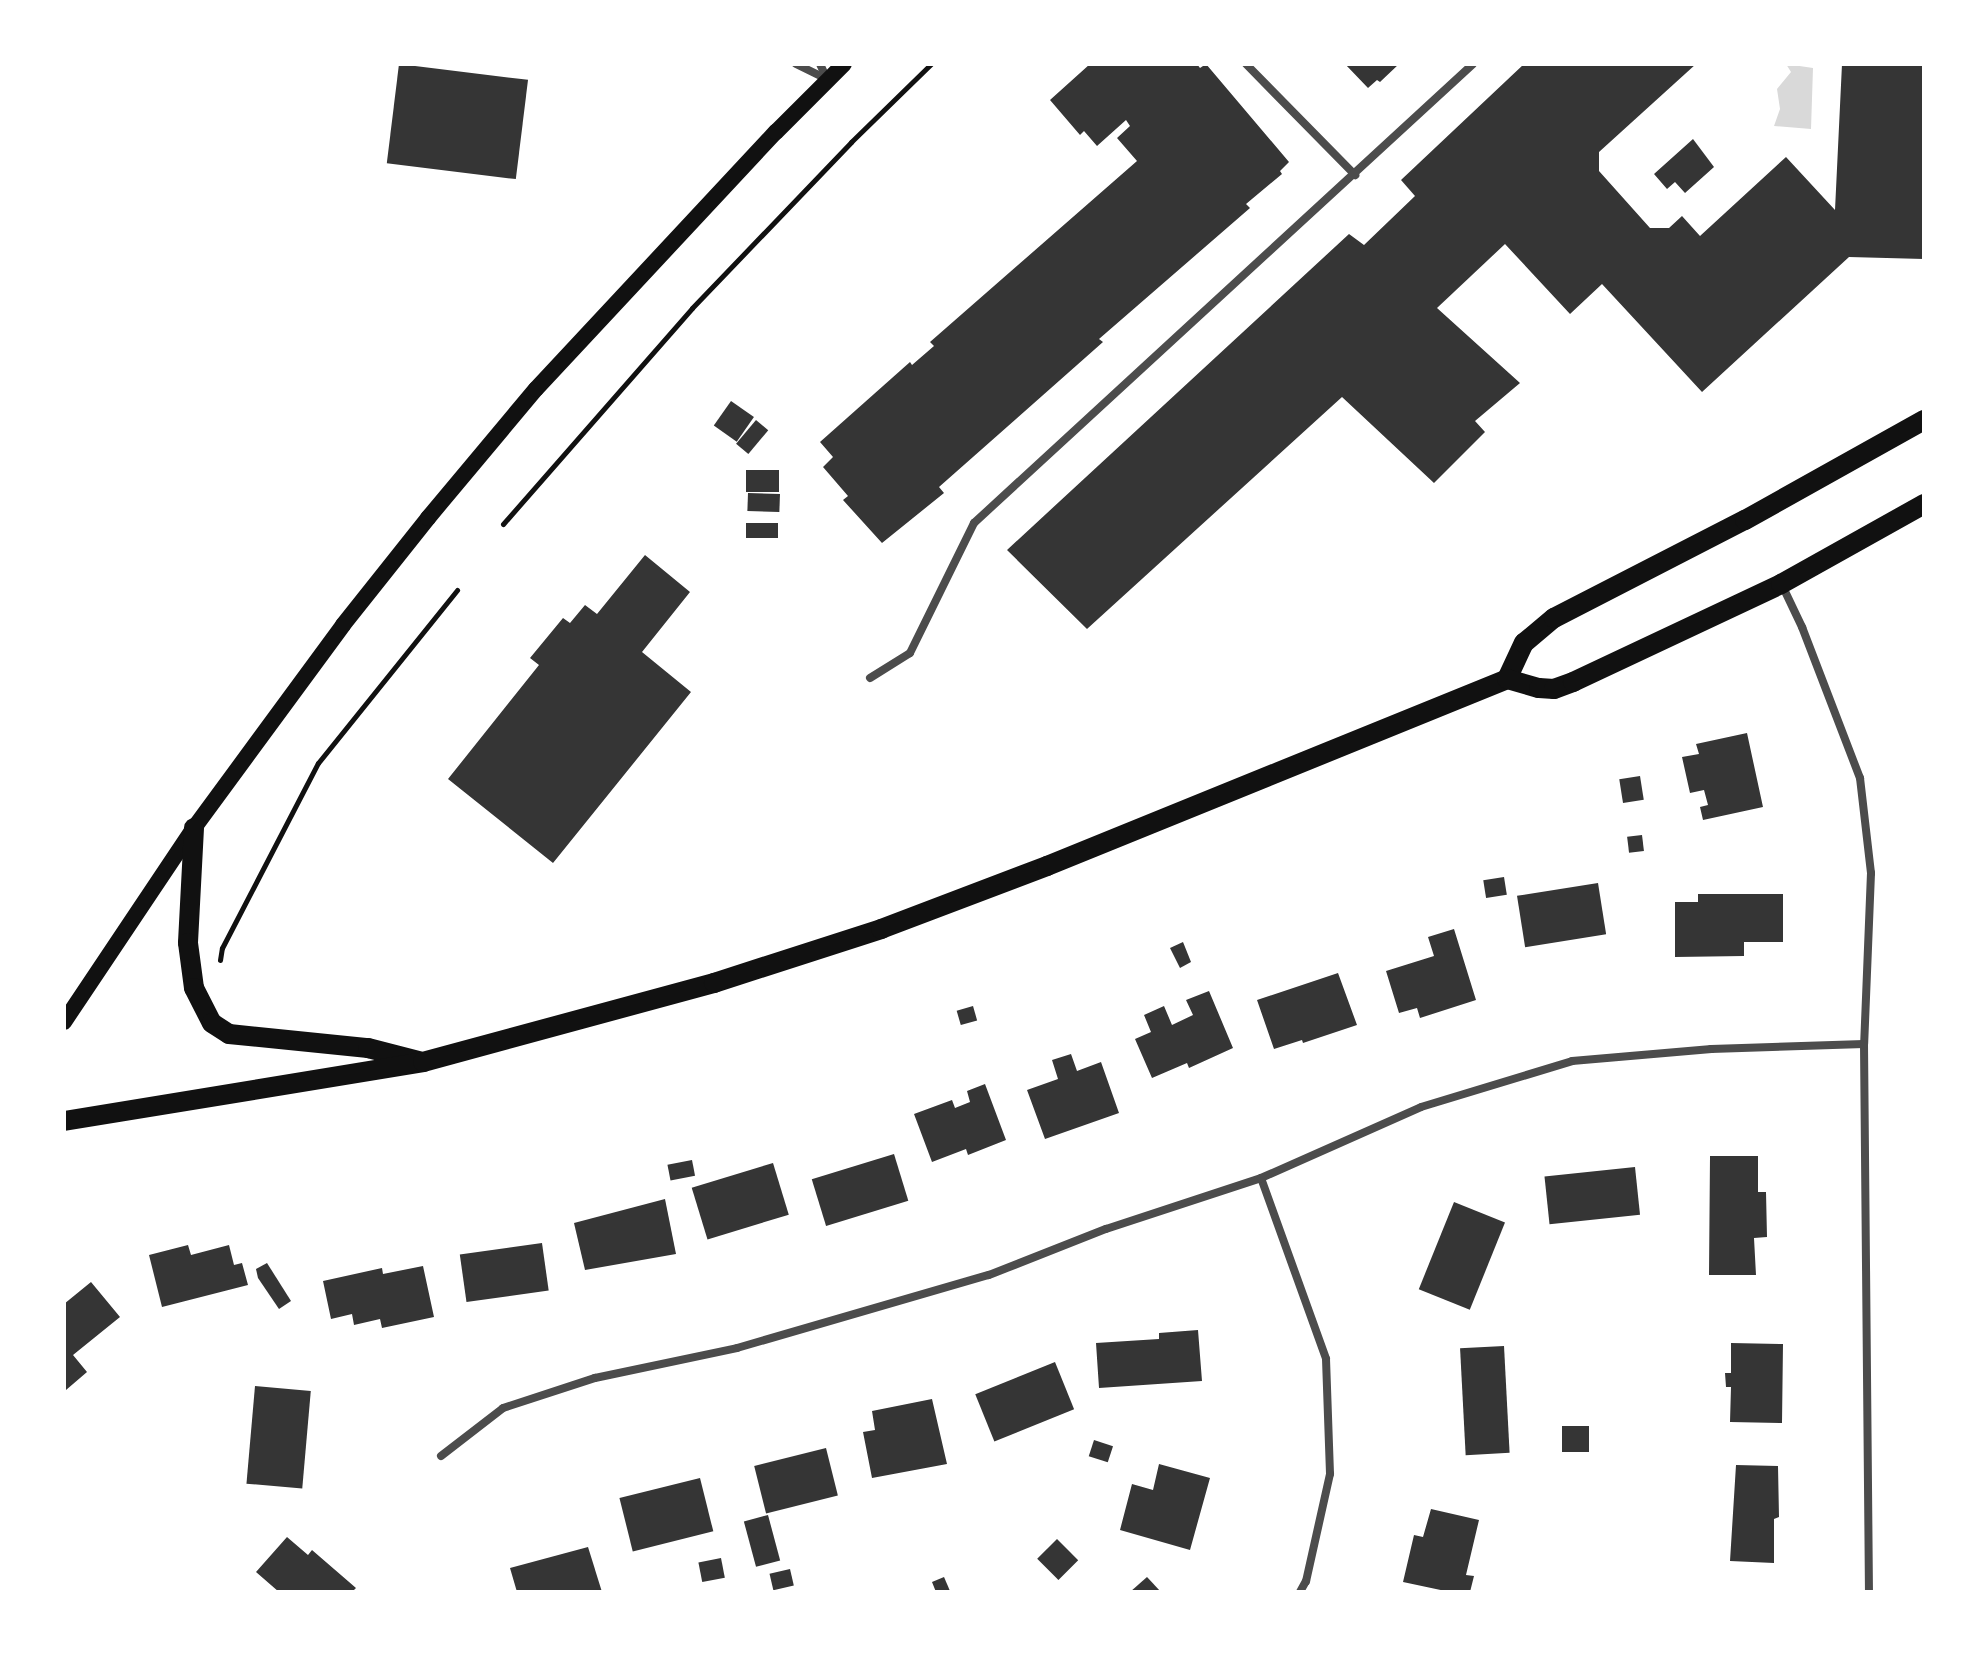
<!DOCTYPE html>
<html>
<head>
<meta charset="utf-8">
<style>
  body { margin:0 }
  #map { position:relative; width:1988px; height:1656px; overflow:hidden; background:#fff; font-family:"DejaVu Sans",sans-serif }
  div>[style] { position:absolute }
  .water>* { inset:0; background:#d9d9d9 }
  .building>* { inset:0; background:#353535; transform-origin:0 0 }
  .path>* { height:5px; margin:-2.5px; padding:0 2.5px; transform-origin:2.5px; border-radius:2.5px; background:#111 }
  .minor>* { height:8px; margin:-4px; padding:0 4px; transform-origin:4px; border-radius:4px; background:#4c4c4c }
  .secondary>* { height:16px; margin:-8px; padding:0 8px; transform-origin:8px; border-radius:8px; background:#111 }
  .primary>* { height:20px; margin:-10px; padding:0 10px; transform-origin:10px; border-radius:10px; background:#111 }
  span { translate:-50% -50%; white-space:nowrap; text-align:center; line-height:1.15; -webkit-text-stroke:6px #fff; paint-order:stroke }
  .frame { position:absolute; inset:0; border:66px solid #fff; pointer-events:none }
</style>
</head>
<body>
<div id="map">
  <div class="water">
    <i style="clip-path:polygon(1786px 64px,1813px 68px,1811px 129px,1774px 126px,1780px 109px,1777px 89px,1791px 72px)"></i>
  </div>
  <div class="building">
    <i style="left:399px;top:64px;width:130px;height:100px;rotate:7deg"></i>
    <i style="clip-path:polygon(1090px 64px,1197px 64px,1200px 68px,1206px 64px,1289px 162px,1280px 171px,1282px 174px,1246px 204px,1250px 208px,1099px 339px,1103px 342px,939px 487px,944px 493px,882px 543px,843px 500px,848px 496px,823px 467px,833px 457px,820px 442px,910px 362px,912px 365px,934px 346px,930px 342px,1137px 161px,1117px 138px,1130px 126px,1126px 120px,1097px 146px,1084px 131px,1080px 135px,1050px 100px)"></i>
    <i style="clip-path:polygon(1345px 64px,1399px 64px,1380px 82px,1377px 80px,1368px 88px)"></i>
    <i style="clip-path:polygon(1524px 64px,1696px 64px,1599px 152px,1599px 171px,1650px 228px,1669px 228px,1682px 216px,1700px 236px,1786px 157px,1835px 210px,1842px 64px,1924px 64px,1924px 259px,1849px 257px,1702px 392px,1602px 284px,1570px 314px,1505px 244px,1437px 308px,1520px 383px,1475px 421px,1485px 432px,1434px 483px,1342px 397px,1087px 629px,1007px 550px,1349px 234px,1364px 245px,1415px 196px,1401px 180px)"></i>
    <i style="clip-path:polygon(1693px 139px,1714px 167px,1685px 193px,1675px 182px,1667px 189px,1654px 174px)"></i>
    <i style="left:731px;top:401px;width:28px;height:30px;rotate:35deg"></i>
    <i style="left:756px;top:420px;width:16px;height:31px;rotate:40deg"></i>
    <i style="left:746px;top:470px;width:33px;height:22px"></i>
    <i style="left:748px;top:493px;width:32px;height:18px;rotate:2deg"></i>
    <i style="left:746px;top:523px;width:32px;height:15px"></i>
    <i style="clip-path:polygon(645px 555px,690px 592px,642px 652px,691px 692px,553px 863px,448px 779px,539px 665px,530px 658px,563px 618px,570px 623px,585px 605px,597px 614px)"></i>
    <i style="clip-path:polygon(1747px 733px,1763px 807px,1703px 820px,1700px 807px,1708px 805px,1704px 790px,1690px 793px,1682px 757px,1699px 754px,1696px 744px)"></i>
    <i style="left:1640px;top:776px;width:24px;height:21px;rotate:81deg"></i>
    <i style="left:1642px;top:835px;width:16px;height:15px;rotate:83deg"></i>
    <i style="left:1504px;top:877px;width:18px;height:21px;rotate:81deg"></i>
    <i style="left:1598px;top:883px;width:52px;height:82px;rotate:81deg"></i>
    <i style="clip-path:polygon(1698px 894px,1783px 894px,1783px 942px,1744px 942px,1744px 956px,1675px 957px,1675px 902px,1698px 902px)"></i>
    <i style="clip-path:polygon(1454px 929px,1476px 1000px,1420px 1018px,1417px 1008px,1399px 1013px,1386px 971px,1434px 956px,1428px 937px)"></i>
    <i style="clip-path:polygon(1183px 942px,1191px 962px,1180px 968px,1170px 948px)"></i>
    <i style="clip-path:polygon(1338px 973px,1357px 1025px,1303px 1043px,1302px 1040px,1274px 1049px,1257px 1000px)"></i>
    <i style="clip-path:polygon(1209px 991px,1233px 1048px,1189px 1068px,1187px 1063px,1152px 1078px,1135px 1039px,1151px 1032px,1144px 1015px,1164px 1006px,1172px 1025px,1193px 1015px,1186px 1000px)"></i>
    <i style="left:973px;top:1006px;width:15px;height:17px;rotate:74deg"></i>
    <i style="clip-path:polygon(1071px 1054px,1077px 1071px,1101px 1062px,1119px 1113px,1045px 1139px,1027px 1090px,1058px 1079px,1052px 1060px)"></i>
    <i style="clip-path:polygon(985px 1084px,1006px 1140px,968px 1155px,966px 1149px,932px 1162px,914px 1114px,952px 1100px,955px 1108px,970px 1102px,967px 1091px)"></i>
    <i style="left:894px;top:1154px;width:49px;height:86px;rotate:73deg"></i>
    <i style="clip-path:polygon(1710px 1156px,1758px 1156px,1758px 1192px,1766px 1192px,1767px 1237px,1754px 1238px,1756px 1275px,1709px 1275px)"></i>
    <i style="left:692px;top:1160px;width:16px;height:25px;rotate:79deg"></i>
    <i style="left:773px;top:1163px;width:54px;height:85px;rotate:73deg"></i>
    <i style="left:1635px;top:1167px;width:48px;height:91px;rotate:84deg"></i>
    <i style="clip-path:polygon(665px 1199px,676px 1254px,585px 1270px,574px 1223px)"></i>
    <i style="left:1454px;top:1202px;width:55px;height:94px;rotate:22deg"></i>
    <i style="left:542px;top:1243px;width:48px;height:83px;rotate:82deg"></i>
    <i style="clip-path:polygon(188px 1245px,191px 1255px,229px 1245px,234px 1265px,242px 1263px,248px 1285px,162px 1307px,149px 1255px)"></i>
    <i style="clip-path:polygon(267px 1263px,291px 1301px,279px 1309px,258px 1278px,256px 1269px)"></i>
    <i style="clip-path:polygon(423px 1266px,434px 1317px,382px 1328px,380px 1319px,354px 1325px,352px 1314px,331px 1319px,323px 1281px,382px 1268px,383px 1274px)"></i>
    <i style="clip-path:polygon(91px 1282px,120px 1317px,73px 1355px,87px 1372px,66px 1390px,64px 1304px)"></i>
    <i style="clip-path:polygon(1198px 1330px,1202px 1381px,1099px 1388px,1096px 1343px,1159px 1339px,1159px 1333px)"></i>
    <i style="clip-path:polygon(1731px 1343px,1783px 1344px,1782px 1423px,1730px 1422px,1731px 1387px,1726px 1387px,1725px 1373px,1731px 1373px)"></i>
    <i style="left:1504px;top:1346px;width:107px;height:44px;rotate:87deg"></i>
    <i style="left:1055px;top:1362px;width:51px;height:86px;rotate:68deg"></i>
    <i style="left:255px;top:1386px;width:56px;height:98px;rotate:5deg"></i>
    <i style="clip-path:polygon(932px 1399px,947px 1464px,872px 1478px,863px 1432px,875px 1430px,872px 1411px)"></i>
    <i style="left:1562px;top:1426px;width:27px;height:26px"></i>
    <i style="left:1094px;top:1440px;width:20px;height:17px;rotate:18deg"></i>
    <i style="left:826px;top:1448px;width:49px;height:74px;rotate:76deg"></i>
    <i style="clip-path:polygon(1159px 1464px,1210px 1478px,1190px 1550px,1120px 1530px,1132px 1484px,1153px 1490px)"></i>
    <i style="clip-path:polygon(1736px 1465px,1778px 1466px,1779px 1517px,1774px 1519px,1774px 1563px,1730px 1561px)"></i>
    <i style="left:700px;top:1478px;width:55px;height:83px;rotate:76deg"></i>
    <i style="clip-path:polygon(1431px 1509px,1479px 1520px,1466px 1575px,1474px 1576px,1470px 1592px,1450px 1592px,1403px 1582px,1414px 1535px,1423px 1537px)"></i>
    <i style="left:768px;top:1515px;width:47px;height:25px;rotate:75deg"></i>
    <i style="clip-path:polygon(287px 1537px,308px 1555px,312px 1550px,356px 1588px,352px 1592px,279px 1592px,256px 1572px)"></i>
    <i style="left:1057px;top:1539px;width:30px;height:28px;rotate:45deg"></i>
    <i style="clip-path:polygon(588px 1547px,602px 1592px,517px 1592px,510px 1568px)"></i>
    <i style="left:721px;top:1558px;width:20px;height:23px;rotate:79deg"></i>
    <i style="left:790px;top:1569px;width:17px;height:21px;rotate:77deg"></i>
    <i style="clip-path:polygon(944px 1577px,950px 1591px,936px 1592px,932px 1582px)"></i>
    <i style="clip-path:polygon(1147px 1577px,1161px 1592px,1130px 1592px)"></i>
  </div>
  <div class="path">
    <i style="left:503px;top:524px;width:287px;rotate:-48.8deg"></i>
    <i style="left:692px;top:308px;width:230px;rotate:-46.2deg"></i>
    <i style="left:851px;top:142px;width:112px;rotate:-44.3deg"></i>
    <i style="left:220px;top:960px;width:12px;rotate:-81deg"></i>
    <i style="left:222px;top:948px;width:208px;rotate:-62.6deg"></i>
    <i style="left:318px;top:763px;width:222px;rotate:-51.2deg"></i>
  </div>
  <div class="minor">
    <i style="left:796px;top:64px;width:34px;rotate:26deg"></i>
    <i style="left:820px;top:64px;width:17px;rotate:65deg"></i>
    <i style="left:1246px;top:64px;width:156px;rotate:45.5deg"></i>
    <i style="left:1782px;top:585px;width:47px;rotate:64.5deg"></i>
    <i style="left:1802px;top:627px;width:162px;rotate:69deg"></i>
    <i style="left:1860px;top:778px;width:96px;rotate:83.4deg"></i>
    <i style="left:1871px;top:873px;width:171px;rotate:92.3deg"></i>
    <i style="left:1864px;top:1044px;width:548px;rotate:89.48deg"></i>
    <i style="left:870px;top:678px;width:47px;rotate:-32deg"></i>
    <i style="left:910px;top:653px;width:145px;rotate:-63.8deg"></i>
    <i style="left:974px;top:523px;width:678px;rotate:-42.61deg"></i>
    <i style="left:1261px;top:1178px;width:192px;rotate:70.2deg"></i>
    <i style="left:1326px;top:1359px;width:115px;rotate:88deg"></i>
    <i style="left:1330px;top:1474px;width:110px;rotate:102.6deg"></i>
    <i style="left:1306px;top:1581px;width:13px;rotate:119deg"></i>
    <i style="left:441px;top:1456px;width:78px;rotate:-37.7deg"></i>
    <i style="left:503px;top:1408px;width:97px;rotate:-18.1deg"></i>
    <i style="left:595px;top:1378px;width:145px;rotate:-11.9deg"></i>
    <i style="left:737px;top:1348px;width:262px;rotate:-16.2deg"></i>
    <i style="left:989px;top:1275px;width:126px;rotate:-21.5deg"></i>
    <i style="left:1106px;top:1229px;width:163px;rotate:-18.2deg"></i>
    <i style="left:1261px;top:1178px;width:175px;rotate:-23.9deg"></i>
    <i style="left:1421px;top:1107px;width:158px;rotate:-16.9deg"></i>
    <i style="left:1572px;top:1061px;width:140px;rotate:-4.9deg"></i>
    <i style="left:1711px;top:1049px;width:153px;rotate:-1.9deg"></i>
  </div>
  <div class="secondary">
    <i style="left:64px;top:1022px;width:234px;rotate:-56.2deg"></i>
    <i style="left:194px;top:828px;width:252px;rotate:-53.7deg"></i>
    <i style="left:343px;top:625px;width:137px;rotate:-51.5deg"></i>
    <i style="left:428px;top:518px;width:168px;rotate:-50.1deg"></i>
    <i style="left:536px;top:389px;width:352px;rotate:-47deg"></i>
    <i style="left:776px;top:132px;width:96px;rotate:-45deg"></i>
  </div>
  <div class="primary">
    <i style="left:1507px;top:679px;width:40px;rotate:-65deg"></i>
    <i style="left:1524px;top:643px;width:39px;rotate:-40deg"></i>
    <i style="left:1554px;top:618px;width:215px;rotate:-27.2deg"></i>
    <i style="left:1745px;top:520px;width:205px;rotate:-29.2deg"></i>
    <i style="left:194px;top:828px;width:115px;rotate:93deg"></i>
    <i style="left:188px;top:943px;width:45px;rotate:82.4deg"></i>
    <i style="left:194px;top:988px;width:39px;rotate:63deg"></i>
    <i style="left:212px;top:1023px;width:20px;rotate:33deg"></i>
    <i style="left:229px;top:1034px;width:140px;rotate:5.8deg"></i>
    <i style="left:368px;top:1048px;width:53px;rotate:14.3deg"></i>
    <i style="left:64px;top:1121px;width:364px;rotate:-9.3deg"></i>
    <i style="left:423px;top:1062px;width:302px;rotate:-15.2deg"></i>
    <i style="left:714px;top:983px;width:176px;rotate:-17.9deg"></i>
    <i style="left:881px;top:929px;width:178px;rotate:-20.8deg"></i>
    <i style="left:1047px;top:866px;width:497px;rotate:-22.1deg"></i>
    <i style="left:1507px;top:679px;width:33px;rotate:16deg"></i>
    <i style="left:1539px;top:688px;width:15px;rotate:4deg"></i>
    <i style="left:1554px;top:689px;width:20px;rotate:-20deg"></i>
    <i style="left:1573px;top:682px;width:230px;rotate:-25.2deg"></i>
    <i style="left:1781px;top:584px;width:164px;rotate:-29.2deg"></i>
  </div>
  <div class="frame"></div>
</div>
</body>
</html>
